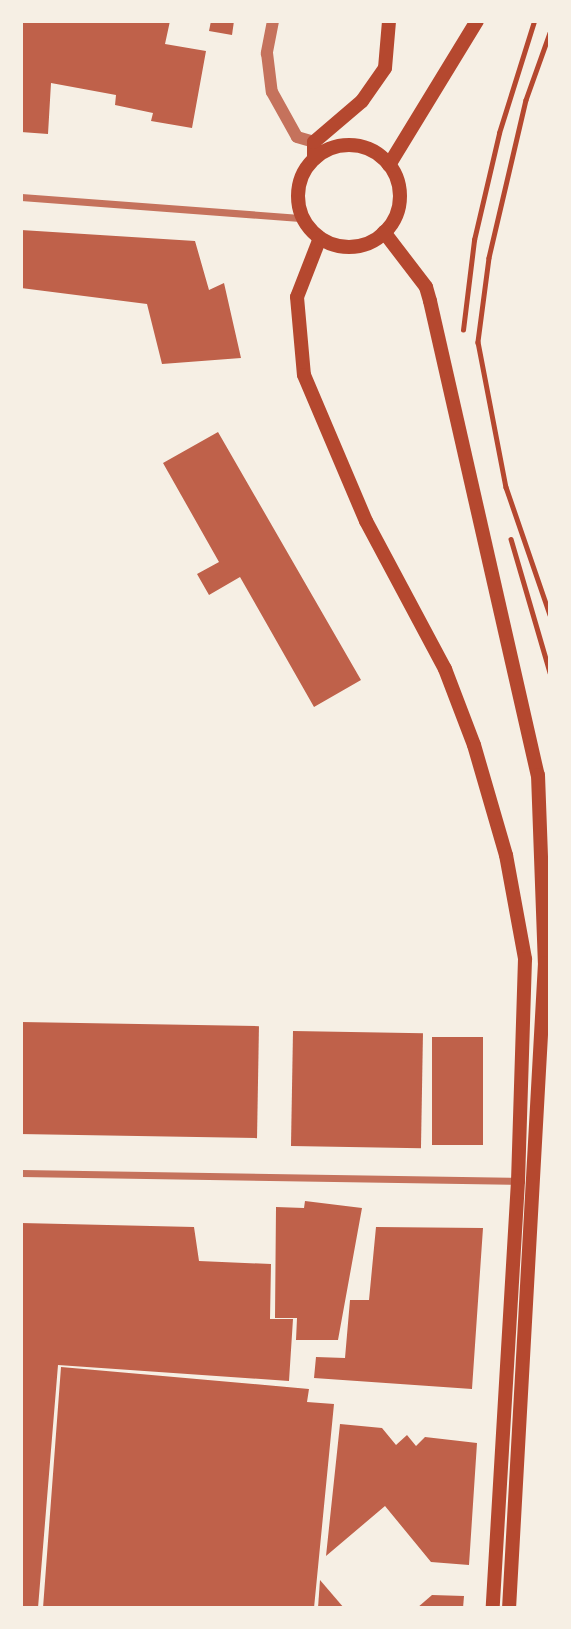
<!DOCTYPE html>
<html>
<head>
<meta charset="utf-8">
<style>
  body { margin:0 }
  #map { position:relative; width:571px; height:1629px; overflow:hidden; background:#f6efe4; font-family:Arial,sans-serif }
  div>[style] { position:absolute }
  .building>* { inset:0; background:#bf614a; transform-origin:0 0 }
  .path>* { height:4.5px; margin:-2.25px; padding:0 2.25px; transform-origin:2.25px; border-radius:2.25px; background:#b5482f }
  .minor>* { height:7px; margin:-3.5px; padding:0 3.5px; transform-origin:3.5px; border-radius:3.5px; background:#c5725c }
  .tertiary>* { height:12px; margin:-6px; padding:0 6px; transform-origin:6px; border-radius:6px; background:#c5725c }
  .secondary>* { height:14px; margin:-7px; padding:0 7px; transform-origin:7px; border-radius:7px; background:#b5482f }
  .secondary>.ring { margin:-7px; padding:0; box-sizing:content-box; background:none; border:14px solid #b5482f; border-radius:50% }
  span { translate:-50% -50%; white-space:nowrap; text-align:center; line-height:1.15; -webkit-text-stroke:7px #f6efe4; paint-order:stroke }
  .frame { position:absolute; inset:0; border:23px solid #f6efe4; pointer-events:none }
</style>
</head>
<body>
<div id="map">
  <div class="building">
    <i style="clip-path:polygon(21px 21px,170px 21px,165px 44px,206px 51px,192px 128px,151px 121px,153px 113px,115px 105px,116px 95px,51px 83px,48px 134px,21px 132px)"></i>
    <i style="clip-path:polygon(211px 21px,234px 21px,232px 35px,209px 31px)"></i>
    <i style="clip-path:polygon(21px 230px,195px 241px,209px 290px,224px 283px,241px 358px,162px 364px,147px 304px,21px 288px)"></i>
    <i style="clip-path:polygon(218px 432px,361px 680px,314px 707px,240px 577px,209px 595px,197px 574px,219px 562px,163px 463px)"></i>
    <i style="left:21px;top:1022px;width:238px;height:112px;rotate:1deg"></i>
    <i style="left:293px;top:1031px;width:130px;height:115px;rotate:1deg"></i>
    <i style="left:432px;top:1037px;width:51px;height:108px"></i>
    <i style="clip-path:polygon(305px 1201px,362px 1208px,338px 1340px,296px 1340px,297px 1318px,275px 1318px,276px 1207px,304px 1208px)"></i>
    <i style="clip-path:polygon(21px 1223px,194px 1227px,199px 1261px,271px 1264px,270px 1319px,293px 1319px,289px 1381px,58px 1365px,38px 1608px,21px 1608px)"></i>
    <i style="clip-path:polygon(376px 1227px,483px 1228px,472px 1389px,314px 1378px,316px 1357px,345px 1358px,350px 1300px,369px 1300px)"></i>
    <i style="clip-path:polygon(61px 1367px,309px 1389px,307px 1402px,334px 1404px,314px 1608px,43px 1608px)"></i>
    <i style="clip-path:polygon(340px 1424px,382px 1428px,396px 1445px,407px 1435px,416px 1446px,425px 1437px,477px 1443px,469px 1565px,431px 1562px,385px 1506px,326px 1556px)"></i>
    <i style="clip-path:polygon(320px 1580px,344px 1608px,318px 1608px)"></i>
    <i style="clip-path:polygon(432px 1595px,464px 1596px,463px 1608px,417px 1608px)"></i>
  </div>
  <div class="path">
    <i style="left:550px;top:33px;width:71px;rotate:109.7deg"></i>
    <i style="left:526px;top:100px;width:162px;rotate:103.2deg"></i>
    <i style="left:489px;top:258px;width:85px;rotate:97.5deg"></i>
    <i style="left:478px;top:342px;width:148px;rotate:79.1deg"></i>
    <i style="left:506px;top:487px;width:135px;rotate:71deg"></i>
    <i style="left:463px;top:330px;width:91px;rotate:-83deg"></i>
    <i style="left:474px;top:240px;width:110px;rotate:-76.8deg"></i>
    <i style="left:499px;top:133px;width:117px;rotate:-72.6deg"></i>
    <i style="left:511px;top:539px;width:139px;rotate:73.7deg"></i>
  </div>
  <div class="minor">
    <i style="left:21px;top:197px;width:283px;rotate:4.3deg"></i>
    <i style="left:21px;top:1173px;width:496px;rotate:0.9deg"></i>
  </div>
  <div class="tertiary">
    <i style="left:273px;top:21px;width:33px;rotate:101deg"></i>
    <i style="left:267px;top:53px;width:39px;rotate:83deg"></i>
    <i style="left:272px;top:92px;width:51px;rotate:60.9deg"></i>
    <i style="left:297px;top:137px;width:18px;rotate:16deg"></i>
  </div>
  <div class="secondary">
    <i class="ring" style="left:298px;top:145px;width:88px;height:88px"></i>
    <i style="left:314px;top:159px;width:17px;rotate:-90deg"></i>
    <i style="left:314px;top:142px;width:63px;rotate:-40.5deg"></i>
    <i style="left:362px;top:101px;width:40px;rotate:-55.1deg"></i>
    <i style="left:385px;top:68px;width:47px;rotate:-85.1deg"></i>
    <i style="left:389px;top:165px;width:169px;rotate:-58.6deg"></i>
    <i style="left:384px;top:232px;width:69px;rotate:52.6deg"></i>
    <i style="left:426px;top:287px;width:15px;rotate:74deg"></i>
    <i style="left:430px;top:301px;width:486px;rotate:77.2deg"></i>
    <i style="left:538px;top:775px;width:188px;rotate:87.9deg"></i>
    <i style="left:545px;top:963px;width:646px;rotate:93.19deg"></i>
    <i style="left:320px;top:238px;width:63px;rotate:111.3deg"></i>
    <i style="left:297px;top:297px;width:78px;rotate:84.9deg"></i>
    <i style="left:304px;top:375px;width:159px;rotate:67deg"></i>
    <i style="left:366px;top:521px;width:168px;rotate:61.9deg"></i>
    <i style="left:445px;top:669px;width:81px;rotate:69.1deg"></i>
    <i style="left:474px;top:745px;width:115px;rotate:73.8deg"></i>
    <i style="left:506px;top:855px;width:106px;rotate:79.6deg"></i>
    <i style="left:525px;top:959px;width:222px;rotate:91.8deg"></i>
    <i style="left:518px;top:1181px;width:428px;rotate:93.4deg"></i>
  </div>
  <div class="frame"></div>
</div>
</body>
</html>
